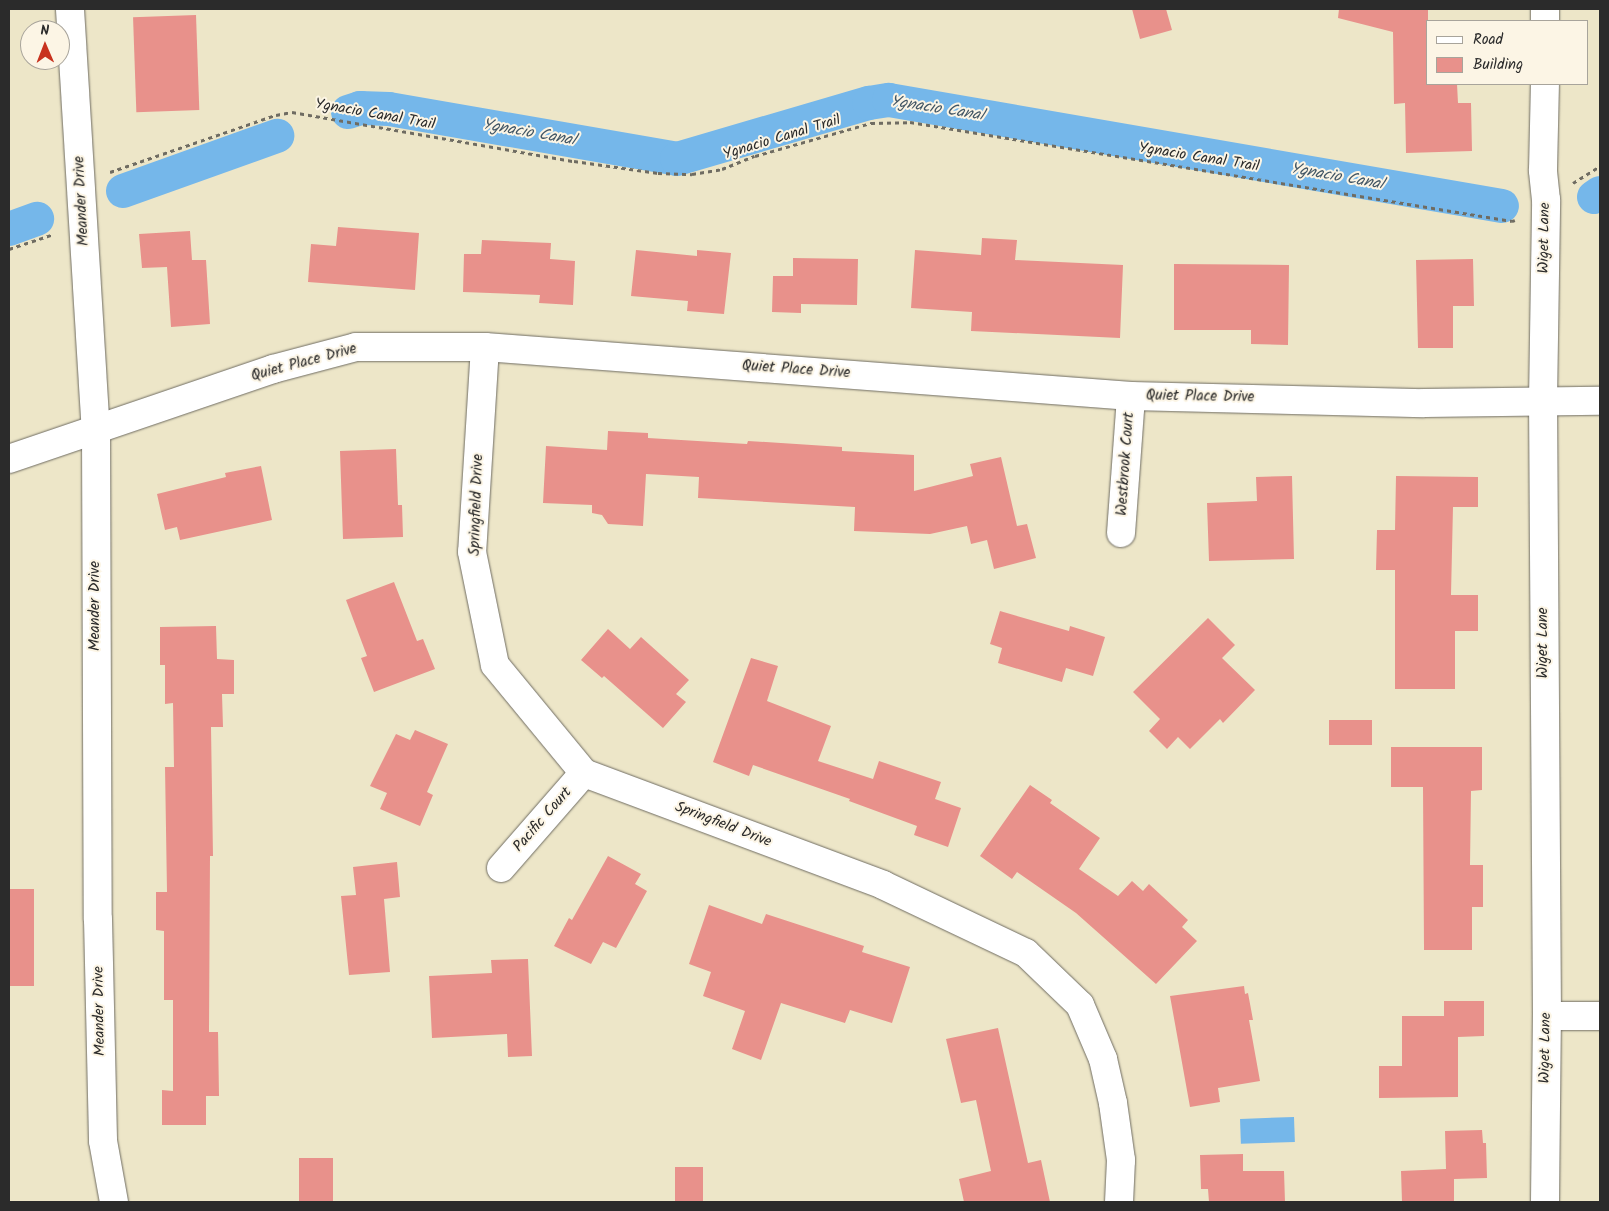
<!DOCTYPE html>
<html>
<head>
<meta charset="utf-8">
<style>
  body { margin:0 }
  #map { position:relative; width:1609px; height:1211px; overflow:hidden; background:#ede6c8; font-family:Kalam,sans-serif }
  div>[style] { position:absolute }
  .water>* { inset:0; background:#75b7ea; transform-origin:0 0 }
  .canal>* { height:34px; margin:-17px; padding:0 17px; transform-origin:17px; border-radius:17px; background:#75b7ea }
  .building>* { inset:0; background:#e8918b; transform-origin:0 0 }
  .path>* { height:3px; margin-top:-1.5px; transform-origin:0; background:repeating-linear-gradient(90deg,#6f6c62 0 4px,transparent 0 8px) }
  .roads { filter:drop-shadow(0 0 1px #6f6c62) drop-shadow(0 0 1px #6f6c62) }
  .street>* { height:28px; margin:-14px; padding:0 14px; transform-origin:14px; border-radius:14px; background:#fff }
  span { translate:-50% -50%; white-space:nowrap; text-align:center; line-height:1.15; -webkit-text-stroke:4px #fcf5e5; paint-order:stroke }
  .street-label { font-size:15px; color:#2b2b2b }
  .water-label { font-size:16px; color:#415564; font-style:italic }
  .frame { position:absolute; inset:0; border:10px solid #2b2b2b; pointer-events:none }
  .legend { position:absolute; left:1426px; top:20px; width:162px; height:65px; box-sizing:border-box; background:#fcf5e5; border:1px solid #a8a49b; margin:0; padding:6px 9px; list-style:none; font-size:15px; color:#2b2b2b }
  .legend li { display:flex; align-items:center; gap:10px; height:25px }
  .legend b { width:25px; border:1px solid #a8a49b }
  .north { position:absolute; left:20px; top:20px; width:50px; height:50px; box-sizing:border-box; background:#fcf5e5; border:1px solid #a8a49b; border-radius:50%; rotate:359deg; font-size:14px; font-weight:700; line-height:20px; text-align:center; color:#2b2b2b }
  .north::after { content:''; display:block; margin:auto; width:18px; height:22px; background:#c8321e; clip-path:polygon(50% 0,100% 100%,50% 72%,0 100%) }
</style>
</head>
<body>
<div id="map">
  <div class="water">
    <i style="left:1294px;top:1117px;width:25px;height:54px;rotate:88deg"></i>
  </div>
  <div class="canal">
    <i style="left:348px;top:112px;width:13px;rotate:-18deg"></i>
    <i style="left:360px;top:108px;width:29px;rotate:2deg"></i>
    <i style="left:389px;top:109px;width:292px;rotate:9.8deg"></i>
    <i style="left:677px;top:159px;width:200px;rotate:-16.3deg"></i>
    <i style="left:869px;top:103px;width:20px;rotate:-9deg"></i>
    <i style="left:889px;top:100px;width:622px;rotate:9.81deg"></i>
    <i style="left:123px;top:191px;width:164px;rotate:-19.7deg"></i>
    <i style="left:1594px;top:197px;width:7px;rotate:-34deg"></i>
    <i style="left:9px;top:229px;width:30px;rotate:-20deg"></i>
  </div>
  <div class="building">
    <i style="clip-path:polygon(1132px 9px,1166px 9px,1172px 30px,1140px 39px)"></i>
    <i style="clip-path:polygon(1339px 9px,1428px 9px,1428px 84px,1457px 84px,1458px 103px,1471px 103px,1472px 151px,1406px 153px,1405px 103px,1394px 104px,1393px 32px,1338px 18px)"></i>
    <i style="left:196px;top:15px;width:95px;height:63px;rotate:88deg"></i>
    <i style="clip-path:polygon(338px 227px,419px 233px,415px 290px,308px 282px,311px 244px,336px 246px)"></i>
    <i style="clip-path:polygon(190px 231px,192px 260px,206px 260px,210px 324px,171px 327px,167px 267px,142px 268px,139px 234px)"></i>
    <i style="clip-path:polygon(982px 238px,1017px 240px,1015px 260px,1123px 265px,1120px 338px,971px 331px,972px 312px,911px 308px,915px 250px,981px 255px)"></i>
    <i style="clip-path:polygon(482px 240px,551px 243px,550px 259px,575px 261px,573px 305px,539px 303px,540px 295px,463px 292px,464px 254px,481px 254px)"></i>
    <i style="clip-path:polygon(636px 250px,697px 256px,697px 250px,731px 253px,724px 314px,687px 311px,688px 301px,631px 296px)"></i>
    <i style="clip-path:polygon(793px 258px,858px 259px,857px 305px,801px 304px,801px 313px,772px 312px,773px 276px,793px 276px)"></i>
    <i style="clip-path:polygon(1473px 259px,1474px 306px,1453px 306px,1453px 348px,1418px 348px,1416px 260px)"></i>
    <i style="clip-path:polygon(1174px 264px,1289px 265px,1288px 345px,1251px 344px,1251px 330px,1174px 330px)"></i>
    <i style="clip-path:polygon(608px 431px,648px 433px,648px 438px,747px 444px,748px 441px,781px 443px,842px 447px,842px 451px,914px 455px,914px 491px,973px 476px,970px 464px,1001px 457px,1017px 526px,1027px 524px,1036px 558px,994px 569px,987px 540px,971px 544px,967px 526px,930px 534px,854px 531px,855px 507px,698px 498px,699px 477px,646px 474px,643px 526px,608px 524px,602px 515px,592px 513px,592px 505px,543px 503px,546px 446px,607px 450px)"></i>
    <i style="clip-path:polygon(396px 449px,398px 505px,402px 505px,403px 537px,343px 539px,340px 451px)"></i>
    <i style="clip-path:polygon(261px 466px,272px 520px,180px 540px,177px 527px,165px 530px,157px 494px,226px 477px,225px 473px)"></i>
    <i style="clip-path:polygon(1292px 476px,1294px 559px,1209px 561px,1207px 503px,1257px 501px,1256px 477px)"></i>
    <i style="clip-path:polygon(1396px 476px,1478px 477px,1478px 507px,1453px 507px,1451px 595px,1478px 595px,1478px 631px,1455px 631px,1455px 689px,1395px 689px,1395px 570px,1376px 570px,1377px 530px,1395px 530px)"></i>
    <i style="clip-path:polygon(394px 582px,417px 641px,423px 639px,435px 669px,374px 692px,361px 658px,367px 656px,346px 600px)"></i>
    <i style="clip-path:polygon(1000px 611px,1069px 631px,1070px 626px,1105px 637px,1093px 676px,1066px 668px,1062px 682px,998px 663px,1002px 648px,990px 644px)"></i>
    <i style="clip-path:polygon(1208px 618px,1235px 645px,1222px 658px,1255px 690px,1223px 723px,1220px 719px,1190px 749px,1178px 737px,1167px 749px,1149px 731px,1160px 719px,1133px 692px)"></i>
    <i style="clip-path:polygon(216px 626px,217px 659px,234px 660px,234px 694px,222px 694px,223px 727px,211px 727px,213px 856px,210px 856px,209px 1032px,218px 1032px,219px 1096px,206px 1096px,206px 1125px,162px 1125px,162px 1090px,173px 1091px,173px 1000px,164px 1000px,164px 931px,156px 930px,156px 892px,167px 892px,165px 767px,174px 767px,173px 703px,165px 704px,165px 665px,160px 665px,160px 627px)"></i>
    <i style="clip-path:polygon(608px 629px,630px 649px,641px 637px,689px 680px,676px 694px,686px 702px,663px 728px,604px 676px,602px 678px,581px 660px)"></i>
    <i style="clip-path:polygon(751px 658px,778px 666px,767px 701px,831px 726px,818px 761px,873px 779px,879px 761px,941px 782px,935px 799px,961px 808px,948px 847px,914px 835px,917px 826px,849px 801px,850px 799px,753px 765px,749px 776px,713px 762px)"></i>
    <i style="left:1372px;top:720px;width:25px;height:43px;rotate:90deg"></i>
    <i style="clip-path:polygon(415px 730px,448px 744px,427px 792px,433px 795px,420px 826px,380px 809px,387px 793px,370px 786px,396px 734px,410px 740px)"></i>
    <i style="clip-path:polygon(1391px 747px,1482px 747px,1482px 790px,1471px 791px,1470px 865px,1483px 865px,1483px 907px,1472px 907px,1472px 950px,1424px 950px,1423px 787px,1391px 787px)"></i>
    <i style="clip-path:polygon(1030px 785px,1052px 800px,1050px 803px,1100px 838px,1079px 869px,1118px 896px,1132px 881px,1143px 891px,1149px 884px,1188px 920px,1182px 927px,1197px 941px,1156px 984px,1076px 913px,1017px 872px,1012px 879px,980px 856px)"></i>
    <i style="clip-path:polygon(608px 856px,641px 874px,635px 884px,647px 891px,616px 948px,603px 942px,591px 964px,554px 946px,569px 918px,572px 920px)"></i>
    <i style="clip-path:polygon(397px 862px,400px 897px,384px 899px,390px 972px,349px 975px,341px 896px,356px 895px,353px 867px)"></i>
    <i style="left:9px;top:889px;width:25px;height:97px"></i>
    <i style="clip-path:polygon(709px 905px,762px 924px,766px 914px,864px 946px,862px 952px,910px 967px,892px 1023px,850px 1010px,845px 1023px,781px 1003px,761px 1060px,732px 1049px,745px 1011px,703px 996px,711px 972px,689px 964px)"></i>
    <i style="clip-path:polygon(528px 959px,532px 1056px,508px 1057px,507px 1034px,432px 1038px,429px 976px,492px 973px,491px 960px)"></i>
    <i style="clip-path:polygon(1244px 986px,1245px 994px,1248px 993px,1253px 1020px,1249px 1020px,1260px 1081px,1218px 1088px,1220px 1102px,1190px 1107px,1170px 996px)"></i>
    <i style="clip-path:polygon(1444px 1001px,1484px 1001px,1484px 1036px,1458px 1037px,1458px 1097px,1379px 1098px,1379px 1066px,1402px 1066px,1402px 1016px,1444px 1016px)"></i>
    <i style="clip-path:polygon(998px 1028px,1028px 1163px,1041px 1160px,1050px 1202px,964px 1202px,959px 1179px,991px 1171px,976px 1100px,961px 1103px,946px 1039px)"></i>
    <i style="clip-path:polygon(1482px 1130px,1483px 1143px,1486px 1143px,1487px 1178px,1454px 1179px,1454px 1202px,1402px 1202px,1401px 1171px,1446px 1169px,1445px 1131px)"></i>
    <i style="clip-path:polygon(1243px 1154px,1243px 1171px,1284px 1171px,1285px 1202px,1209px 1202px,1208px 1189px,1201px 1189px,1200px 1155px)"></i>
    <i style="left:299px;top:1158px;width:34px;height:44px"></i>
    <i style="left:675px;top:1167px;width:28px;height:35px"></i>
  </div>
  <div class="path">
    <i style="left:110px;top:172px;width:176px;rotate:-19deg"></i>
    <i style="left:276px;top:115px;width:16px;rotate:-11deg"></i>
    <i style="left:292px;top:112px;width:286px;rotate:9.9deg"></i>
    <i style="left:574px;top:161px;width:85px;rotate:8.1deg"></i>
    <i style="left:658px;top:173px;width:34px;rotate:2deg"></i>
    <i style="left:692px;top:174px;width:30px;rotate:-9deg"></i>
    <i style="left:722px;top:169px;width:35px;rotate:-22deg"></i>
    <i style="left:755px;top:156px;width:121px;rotate:-15.9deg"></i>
    <i style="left:871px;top:123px;width:39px;rotate:-1deg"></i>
    <i style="left:910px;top:122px;width:610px;rotate:9.34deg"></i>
    <i style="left:1512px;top:221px;width:3px;rotate:-18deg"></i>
    <i style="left:1573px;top:183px;width:32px;rotate:-32deg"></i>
    <i style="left:9px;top:249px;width:47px;rotate:-18.4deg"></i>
  </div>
  <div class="roads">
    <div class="street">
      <i style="left:70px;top:9px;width:423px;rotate:86.5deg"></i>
      <i style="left:96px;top:431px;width:488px;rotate:89.8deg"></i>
      <i style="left:98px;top:919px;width:222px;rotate:88.7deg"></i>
      <i style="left:103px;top:1141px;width:62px;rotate:79.8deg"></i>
      <i style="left:1545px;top:9px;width:12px;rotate:90deg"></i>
      <i style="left:485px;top:347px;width:205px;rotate:93.6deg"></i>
      <i style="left:472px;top:552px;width:115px;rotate:78.5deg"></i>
      <i style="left:495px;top:665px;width:140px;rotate:50.5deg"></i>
      <i style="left:584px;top:773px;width:319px;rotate:20.5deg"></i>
      <i style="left:883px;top:885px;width:158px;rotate:25.4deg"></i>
      <i style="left:1026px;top:953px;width:75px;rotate:43.9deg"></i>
      <i style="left:1080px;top:1005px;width:59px;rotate:66.9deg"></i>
      <i style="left:1103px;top:1059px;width:45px;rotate:77.2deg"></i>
      <i style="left:1113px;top:1103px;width:58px;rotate:82deg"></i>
      <i style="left:1121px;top:1160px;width:42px;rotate:92.7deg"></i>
      <i style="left:9px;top:459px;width:279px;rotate:-18.8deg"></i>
      <i style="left:273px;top:369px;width:86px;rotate:-14.8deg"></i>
      <i style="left:356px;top:347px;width:129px"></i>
      <i style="left:485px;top:347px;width:648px;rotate:4.34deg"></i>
      <i style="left:1131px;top:396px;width:293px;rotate:1.4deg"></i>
      <i style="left:1424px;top:403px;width:176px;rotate:-0.7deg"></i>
      <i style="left:1121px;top:533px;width:137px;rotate:-85.8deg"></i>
      <i style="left:501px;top:868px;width:126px;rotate:-48.9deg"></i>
      <i style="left:1547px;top:1016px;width:53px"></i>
      <i style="left:1545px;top:1202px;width:186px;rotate:-89.4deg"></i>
      <i style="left:1547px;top:1016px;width:615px;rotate:-90.37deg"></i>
      <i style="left:1543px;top:401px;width:201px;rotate:-89.1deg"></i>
      <i style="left:1546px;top:200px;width:30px;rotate:-96deg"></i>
      <i style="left:1543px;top:170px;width:86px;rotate:-88.7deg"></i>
    </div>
  </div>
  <div class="street-label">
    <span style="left:375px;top:115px;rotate:10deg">Ygnacio Canal Trail</span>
    <span style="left:782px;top:138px;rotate:-17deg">Ygnacio Canal Trail</span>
    <span style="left:1199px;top:158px;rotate:9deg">Ygnacio Canal Trail</span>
    <span style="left:82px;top:201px;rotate:-93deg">Meander Drive</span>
    <span style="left:1545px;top:238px;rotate:-89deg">Wiget Lane</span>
    <span style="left:304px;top:363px;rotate:-15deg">Quiet Place Drive</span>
    <span style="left:796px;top:370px;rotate:4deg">Quiet Place Drive</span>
    <span style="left:1200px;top:397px;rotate:1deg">Quiet Place Drive</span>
    <span style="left:1126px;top:464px;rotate:-86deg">Westbrook Court</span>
    <span style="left:477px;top:505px;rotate:-88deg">Springfield Drive</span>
    <span style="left:96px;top:606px;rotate:-90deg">Meander Drive</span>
    <span style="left:1544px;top:643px;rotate:-90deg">Wiget Lane</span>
    <span style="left:543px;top:820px;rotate:-49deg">Pacific Court</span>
    <span style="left:723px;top:825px;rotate:21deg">Springfield Drive</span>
    <span style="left:100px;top:1011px;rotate:-91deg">Meander Drive</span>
    <span style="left:1546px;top:1048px;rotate:-89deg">Wiget Lane</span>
  </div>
  <div class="water-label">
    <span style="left:937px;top:109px;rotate:9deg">Ygnacio Canal</span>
    <span style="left:529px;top:133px;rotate:10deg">Ygnacio Canal</span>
    <span style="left:1337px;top:177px;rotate:10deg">Ygnacio Canal</span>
  </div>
  <div class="frame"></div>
  <ul class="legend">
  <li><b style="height:6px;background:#fff"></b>Road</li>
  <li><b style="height:14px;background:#e8918b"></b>Building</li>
  </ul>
  <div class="north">N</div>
</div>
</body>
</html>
